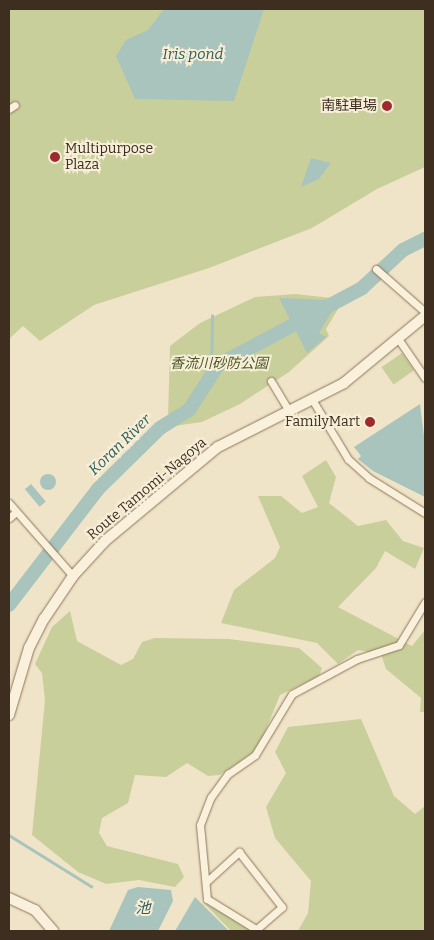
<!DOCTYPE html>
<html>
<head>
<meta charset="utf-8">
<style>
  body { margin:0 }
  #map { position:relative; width:434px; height:940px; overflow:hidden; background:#f0e4c8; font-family:Bitter,"Noto Sans JP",serif }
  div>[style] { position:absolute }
  .green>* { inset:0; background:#c9cf9b; transform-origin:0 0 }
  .water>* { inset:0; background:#a9c4bc; transform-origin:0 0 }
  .round { border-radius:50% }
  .stream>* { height:2.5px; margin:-1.25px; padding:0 1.25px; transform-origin:1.25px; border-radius:1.25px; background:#a9c4bc }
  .river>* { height:14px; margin:-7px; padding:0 7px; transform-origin:7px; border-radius:7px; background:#a9c4bc }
  .roads { filter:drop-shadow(0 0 1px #8d765c) drop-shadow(0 0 1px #8d765c) }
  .street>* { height:7px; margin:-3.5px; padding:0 3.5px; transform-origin:3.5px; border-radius:3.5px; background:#faf1dc }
  .secondary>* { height:10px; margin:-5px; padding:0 5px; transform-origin:5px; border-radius:5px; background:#faf1dc }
  .dots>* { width:14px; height:14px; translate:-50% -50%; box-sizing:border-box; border:2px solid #f7eed8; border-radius:50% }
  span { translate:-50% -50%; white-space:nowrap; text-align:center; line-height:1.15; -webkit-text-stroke:4px #f7eed8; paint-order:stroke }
  .poi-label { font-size:14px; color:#3d2e20 }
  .right { translate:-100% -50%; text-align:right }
  .left { translate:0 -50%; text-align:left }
  .park-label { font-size:14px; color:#4d5a26; font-style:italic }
  .street-label { font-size:14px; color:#3d2e20 }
  .water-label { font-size:15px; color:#2f5d5a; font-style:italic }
  .frame { position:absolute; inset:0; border:10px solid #3d2e20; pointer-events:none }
</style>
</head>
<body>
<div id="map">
  <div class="green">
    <i style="clip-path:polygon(9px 9px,425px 9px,425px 167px,377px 189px,312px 228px,209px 268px,94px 305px,40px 341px,23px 326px,9px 339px)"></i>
    <i style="clip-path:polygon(295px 294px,332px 298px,338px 309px,326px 329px,329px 336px,289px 372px,240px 404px,202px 422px,174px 426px,168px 419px,170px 346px,200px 323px,255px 297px)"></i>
    <i style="left:402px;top:353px;width:21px;height:25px;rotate:55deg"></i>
    <i style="clip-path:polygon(326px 460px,336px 477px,329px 503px,358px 526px,386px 520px,403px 541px,424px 548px,415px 569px,385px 551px,376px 568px,338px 607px,412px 646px,425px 630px,425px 712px,420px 712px,421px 698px,386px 669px,381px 654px,358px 650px,338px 664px,317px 643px,221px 623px,234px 590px,275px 558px,280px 547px,258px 496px,281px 496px,302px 513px,318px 507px,302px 476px)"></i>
    <i style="clip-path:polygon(70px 611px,77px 641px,121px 665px,133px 659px,142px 642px,155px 638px,229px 639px,299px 648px,322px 668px,319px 676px,280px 695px,258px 749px,220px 775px,208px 776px,187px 763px,166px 777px,135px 775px,128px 803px,102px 818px,99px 833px,107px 846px,178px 864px,184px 877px,175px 887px,139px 880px,106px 884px,78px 872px,32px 835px,45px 700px,42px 673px,35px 664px,52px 627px)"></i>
    <i style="clip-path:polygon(361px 719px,394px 796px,415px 814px,425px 806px,425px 931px,298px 931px,308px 913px,311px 881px,275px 838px,266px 807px,286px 773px,275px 752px,288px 727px)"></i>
    <i style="clip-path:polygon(203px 902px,254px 931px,231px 931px)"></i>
  </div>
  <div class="water">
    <i style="clip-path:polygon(164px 9px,264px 9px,234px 101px,135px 99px,116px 56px,126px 40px,148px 30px)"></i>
    <i style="clip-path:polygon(311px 158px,331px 163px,319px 179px,301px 187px)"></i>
    <i style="clip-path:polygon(279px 298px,330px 300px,334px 308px,319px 333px,326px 337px,307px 353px)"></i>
    <i style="clip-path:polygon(420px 404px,425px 444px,425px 497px,373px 471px,358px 459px,361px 456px,354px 447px)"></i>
    <i class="round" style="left:40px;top:474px;width:16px;height:16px"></i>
    <i style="left:31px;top:484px;width:23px;height:8px;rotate:50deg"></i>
    <i style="clip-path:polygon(138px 887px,171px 890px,173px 901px,158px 931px,109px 931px,128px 890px)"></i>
    <i style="clip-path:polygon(195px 897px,229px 931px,175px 931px)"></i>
  </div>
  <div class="stream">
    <i style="left:211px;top:376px;width:60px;rotate:-89deg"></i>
    <i style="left:9px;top:835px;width:97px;rotate:31.9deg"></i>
  </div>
  <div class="river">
    <i style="left:9px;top:605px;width:146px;rotate:-52.5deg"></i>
    <i style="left:98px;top:489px;width:87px;rotate:-44.5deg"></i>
    <i style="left:160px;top:428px;width:34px;rotate:-32deg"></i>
    <i style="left:189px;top:410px;width:54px;rotate:-57.2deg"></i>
    <i style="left:218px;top:365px;width:163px;rotate:-28.1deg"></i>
    <i style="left:362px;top:288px;width:56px;rotate:-42.8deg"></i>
    <i style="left:403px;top:250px;width:25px;rotate:-27deg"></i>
  </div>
  <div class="roads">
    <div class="street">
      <i style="left:9px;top:109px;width:7px;rotate:-34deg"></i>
      <i style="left:376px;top:269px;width:65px;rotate:41.3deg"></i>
      <i style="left:399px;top:340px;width:46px;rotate:55.6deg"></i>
      <i style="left:271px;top:381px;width:35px;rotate:59deg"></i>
      <i style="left:313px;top:401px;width:68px;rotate:58.9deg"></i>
      <i style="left:348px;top:459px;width:28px;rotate:42deg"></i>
      <i style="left:369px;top:478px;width:66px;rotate:32deg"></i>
      <i style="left:9px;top:503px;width:97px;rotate:48.8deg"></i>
      <i style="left:9px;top:518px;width:9px;rotate:-41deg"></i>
      <i style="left:206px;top:882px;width:45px;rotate:-42.3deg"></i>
      <i style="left:239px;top:852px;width:70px;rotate:52deg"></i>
      <i style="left:282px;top:907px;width:32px;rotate:139deg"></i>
      <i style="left:259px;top:931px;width:61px;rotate:-148.4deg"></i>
      <i style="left:207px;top:899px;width:74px;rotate:-95.4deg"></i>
      <i style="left:200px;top:825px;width:30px;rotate:-69deg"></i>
      <i style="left:211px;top:797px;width:29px;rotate:-54deg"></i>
      <i style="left:228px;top:774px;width:33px;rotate:-35deg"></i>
      <i style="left:255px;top:755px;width:71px;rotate:-58.8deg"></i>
      <i style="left:292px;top:694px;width:74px;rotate:-28.3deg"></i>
      <i style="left:357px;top:659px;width:44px;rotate:-18.4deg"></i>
      <i style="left:399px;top:645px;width:50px;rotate:-58.8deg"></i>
    </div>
    <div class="secondary">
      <i style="left:9px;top:715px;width:70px;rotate:-73.4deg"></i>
      <i style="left:29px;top:648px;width:33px;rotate:-63deg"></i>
      <i style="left:44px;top:619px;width:52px;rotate:-56deg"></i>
      <i style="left:73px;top:576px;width:47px;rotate:-47.6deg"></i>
      <i style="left:105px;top:541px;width:147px;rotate:-39.8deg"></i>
      <i style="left:218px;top:447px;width:141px;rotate:-26.9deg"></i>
      <i style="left:344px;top:383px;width:105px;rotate:-39.6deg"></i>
      <i style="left:9px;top:898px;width:29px;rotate:25deg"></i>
      <i style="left:35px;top:910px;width:28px;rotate:49deg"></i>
    </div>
  </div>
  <div class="dots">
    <i style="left:387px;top:106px;background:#9e2a2b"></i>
    <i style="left:55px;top:157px;background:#9e2a2b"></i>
    <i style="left:370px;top:422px;background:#9e2a2b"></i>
  </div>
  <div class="poi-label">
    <span class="right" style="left:377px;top:106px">南駐車場</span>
    <span class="left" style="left:65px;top:157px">Multipurpose<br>Plaza</span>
    <span class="right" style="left:360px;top:422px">FamilyMart</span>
  </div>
  <div class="park-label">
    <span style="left:219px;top:364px">香流川砂防公園</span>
  </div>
  <div class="street-label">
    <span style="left:147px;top:489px;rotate:-40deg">Route Tamomi-Nagoya</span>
  </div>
  <div class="water-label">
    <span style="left:193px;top:55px">Iris pond</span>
    <span style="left:120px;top:445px;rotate:-44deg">Koran River</span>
    <span style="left:143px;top:909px">池</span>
  </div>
  <div class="frame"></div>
</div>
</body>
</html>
